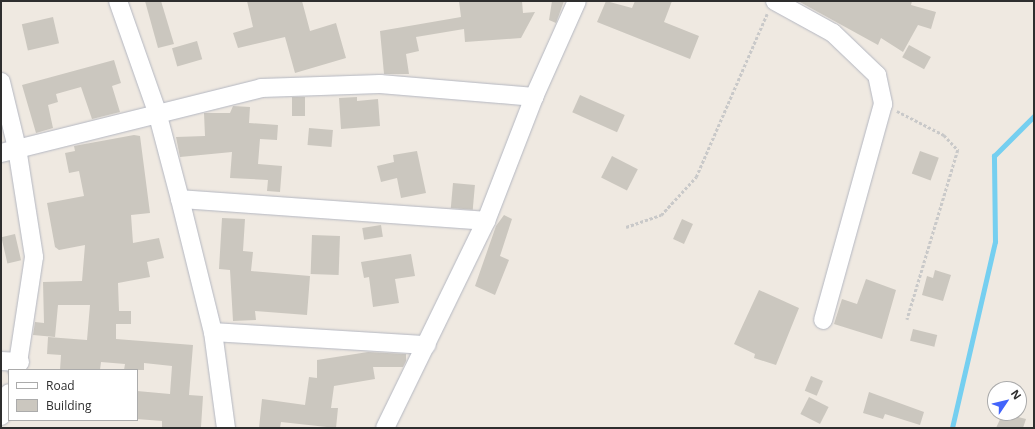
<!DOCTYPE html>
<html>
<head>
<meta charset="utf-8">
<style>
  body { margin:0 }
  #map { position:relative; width:1035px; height:429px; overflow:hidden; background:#efe9e1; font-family:"Open Sans",sans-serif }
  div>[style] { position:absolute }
  .stream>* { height:4.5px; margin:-2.25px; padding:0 2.25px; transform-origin:2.25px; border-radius:2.25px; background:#75cff0 }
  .building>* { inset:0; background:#cbc7bf; transform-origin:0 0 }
  .path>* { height:2.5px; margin-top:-1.25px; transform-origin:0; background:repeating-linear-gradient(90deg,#c9c9c9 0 3px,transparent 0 5px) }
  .roads { filter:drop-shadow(0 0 1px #b4b7c1) drop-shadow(0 0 1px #b4b7c1) }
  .minor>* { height:18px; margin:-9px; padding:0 9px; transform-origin:9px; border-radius:9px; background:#fff }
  span { translate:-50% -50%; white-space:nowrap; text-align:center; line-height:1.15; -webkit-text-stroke:3px #fff; paint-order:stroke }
  .frame { position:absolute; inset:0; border:2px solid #2e2e2e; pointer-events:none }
  .legend { position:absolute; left:8px; top:369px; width:130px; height:52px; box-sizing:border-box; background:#fff; border:1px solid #ababab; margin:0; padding:5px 7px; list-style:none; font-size:12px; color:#2e2e2e }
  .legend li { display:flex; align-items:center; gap:8px; height:20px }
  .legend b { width:20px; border:1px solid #ababab }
  .north { position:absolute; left:987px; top:381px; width:40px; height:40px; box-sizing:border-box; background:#fff; border:1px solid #ababab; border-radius:50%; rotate:55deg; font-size:11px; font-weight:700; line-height:16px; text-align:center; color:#2e2e2e }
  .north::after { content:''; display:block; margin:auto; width:14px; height:18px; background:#4264fb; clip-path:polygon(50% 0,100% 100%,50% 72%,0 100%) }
</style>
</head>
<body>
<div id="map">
  <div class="stream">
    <i style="left:952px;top:428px;width:191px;rotate:-77deg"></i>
    <i style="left:995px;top:242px;width:86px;rotate:-90.7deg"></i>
    <i style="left:994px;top:156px;width:57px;rotate:-45deg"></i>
  </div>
  <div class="building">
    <i style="clip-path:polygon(145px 1px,161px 1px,174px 44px,158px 48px)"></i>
    <i style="clip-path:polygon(247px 1px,302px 1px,310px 31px,336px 23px,346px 58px,295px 73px,285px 37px,238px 48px,233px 33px,253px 27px)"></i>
    <i style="clip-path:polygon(459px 1px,522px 1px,523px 13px,535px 12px,521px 38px,465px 42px,464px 29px,416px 37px,419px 51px,406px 54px,409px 74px,384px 74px,380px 31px,461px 17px)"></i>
    <i style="clip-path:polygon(552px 1px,564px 1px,556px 23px,549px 20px)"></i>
    <i style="clip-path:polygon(606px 1px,632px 8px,635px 1px,672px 1px,664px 22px,699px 36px,690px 59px,597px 22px)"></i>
    <i style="clip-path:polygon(798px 1px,912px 1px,911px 5px,936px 12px,931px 29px,918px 25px,903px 52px,881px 38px,878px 45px)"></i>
    <i style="left:53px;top:17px;width:27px;height:32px;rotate:77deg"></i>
    <i style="left:197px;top:41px;width:19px;height:26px;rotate:74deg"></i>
    <i style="left:909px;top:45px;width:25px;height:14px;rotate:29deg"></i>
    <i style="clip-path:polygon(114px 60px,121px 83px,112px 86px,120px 112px,92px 119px,81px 87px,56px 94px,58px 102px,48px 105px,53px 128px,36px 133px,22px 85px)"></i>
    <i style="left:580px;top:95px;width:49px;height:19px;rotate:24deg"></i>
    <i style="left:292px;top:97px;width:13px;height:19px"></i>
    <i style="clip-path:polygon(357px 97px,357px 101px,378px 99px,380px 126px,341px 129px,339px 98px)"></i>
    <i style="clip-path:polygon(233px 106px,250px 107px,249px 123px,278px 125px,277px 140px,260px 139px,258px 164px,282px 166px,280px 192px,267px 191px,268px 180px,230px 178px,232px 152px,180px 157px,176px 137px,205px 136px,204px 113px,230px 113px)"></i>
    <i style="left:309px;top:128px;width:24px;height:17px;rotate:5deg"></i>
    <i style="clip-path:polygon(134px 135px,140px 136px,150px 213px,131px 215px,133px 243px,159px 238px,164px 258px,147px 262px,150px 277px,118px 283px,119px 311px,131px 311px,131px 324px,116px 324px,116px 339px,193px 345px,189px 395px,203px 396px,201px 427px,162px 428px,162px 421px,137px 419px,137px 391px,170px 394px,172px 366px,144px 363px,144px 370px,124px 370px,125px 364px,101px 362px,100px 370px,60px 370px,61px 355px,47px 354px,48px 337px,87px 340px,90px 305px,58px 305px,55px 337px,33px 335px,35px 322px,44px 323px,43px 282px,82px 281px,85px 245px,59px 250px,55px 247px,47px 203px,84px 196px,79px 171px,69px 173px,65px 153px,75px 151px,74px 146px)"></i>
    <i style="clip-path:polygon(417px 151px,426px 193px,401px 198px,397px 178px,381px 182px,377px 166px,394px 162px,393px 155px)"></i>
    <i style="left:920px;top:151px;width:20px;height:24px;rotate:20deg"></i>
    <i style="left:612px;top:156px;width:29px;height:24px;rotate:27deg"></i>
    <i style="left:453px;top:183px;width:22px;height:25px;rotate:5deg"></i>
    <i style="clip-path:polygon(504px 215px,512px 219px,500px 256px,509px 260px,495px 295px,475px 286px,496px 226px)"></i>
    <i style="clip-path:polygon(222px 218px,245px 219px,243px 251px,253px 252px,251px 271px,310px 276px,307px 315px,255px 311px,256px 320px,233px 321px,230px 270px,219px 269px)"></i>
    <i style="left:682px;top:219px;width:12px;height:22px;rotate:24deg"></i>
    <i style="left:381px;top:225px;width:12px;height:19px;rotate:81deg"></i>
    <i style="left:15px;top:234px;width:27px;height:14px;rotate:77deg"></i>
    <i style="left:312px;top:235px;width:28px;height:39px;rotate:2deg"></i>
    <i style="clip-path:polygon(411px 254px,415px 276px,395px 279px,399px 303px,373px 307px,369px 277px,364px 278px,361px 262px)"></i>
    <i style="clip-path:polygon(935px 270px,951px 275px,943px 301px,922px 295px,927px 276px,933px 278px)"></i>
    <i style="clip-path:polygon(866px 279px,896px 290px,882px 339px,834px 324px,842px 299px,857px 304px)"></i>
    <i style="clip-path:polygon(759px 290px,799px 308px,776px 365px,754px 358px,755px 354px,734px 344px)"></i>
    <i style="left:913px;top:329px;width:25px;height:12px;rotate:14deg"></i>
    <i style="clip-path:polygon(368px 352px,406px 354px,406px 361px,403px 367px,373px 367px,375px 379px,334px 386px,331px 408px,338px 408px,336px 428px,281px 422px,280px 428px,259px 428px,262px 399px,305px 405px,309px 377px,317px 378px,317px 360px)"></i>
    <i style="left:811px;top:376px;width:13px;height:16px;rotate:23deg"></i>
    <i style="clip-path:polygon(869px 392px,924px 412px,920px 425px,885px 414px,883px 419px,863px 413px)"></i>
    <i style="left:809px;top:397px;width:22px;height:19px;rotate:27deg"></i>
    <i style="clip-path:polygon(1003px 413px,1026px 419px,1023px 428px,996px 428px)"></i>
  </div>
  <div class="path">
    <i style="left:897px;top:111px;width:53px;rotate:27.1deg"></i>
    <i style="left:944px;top:135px;width:21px;rotate:47deg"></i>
    <i style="left:958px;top:150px;width:177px;rotate:106.7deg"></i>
    <i style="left:626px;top:227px;width:37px;rotate:-19deg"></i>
    <i style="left:661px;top:215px;width:52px;rotate:-47.4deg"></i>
    <i style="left:696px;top:177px;width:178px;rotate:-66.5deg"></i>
  </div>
  <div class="roads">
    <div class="minor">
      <i style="left:118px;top:1px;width:118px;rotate:70.6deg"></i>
      <i style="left:157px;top:112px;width:90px;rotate:75.2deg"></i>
      <i style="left:180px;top:199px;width:137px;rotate:76.1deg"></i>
      <i style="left:213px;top:332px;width:97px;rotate:82.3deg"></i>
      <i style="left:775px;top:1px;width:66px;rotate:28.9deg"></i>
      <i style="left:833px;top:33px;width:61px;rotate:43.7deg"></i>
      <i style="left:877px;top:75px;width:30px;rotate:78deg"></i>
      <i style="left:883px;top:104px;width:224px;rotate:105.5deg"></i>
      <i style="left:1px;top:82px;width:68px;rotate:76.4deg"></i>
      <i style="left:17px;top:148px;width:110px;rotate:81.1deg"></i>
      <i style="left:34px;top:257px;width:114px;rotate:98.6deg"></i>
      <i style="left:1px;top:153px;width:268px;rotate:-14deg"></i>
      <i style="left:261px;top:88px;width:119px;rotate:-1.9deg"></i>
      <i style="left:380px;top:84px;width:155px;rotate:4.8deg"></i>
      <i style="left:180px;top:199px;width:307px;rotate:4.1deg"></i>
      <i style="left:213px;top:332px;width:214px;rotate:3.5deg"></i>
      <i style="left:1px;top:361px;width:19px;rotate:3deg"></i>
      <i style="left:1px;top:416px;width:24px;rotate:-71deg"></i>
      <i style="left:385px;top:428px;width:230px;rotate:-64deg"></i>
      <i style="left:486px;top:221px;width:133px;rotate:-68.8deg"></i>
      <i style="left:534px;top:97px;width:105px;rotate:-65.9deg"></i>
    </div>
  </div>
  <div class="frame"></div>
  <ul class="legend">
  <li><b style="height:5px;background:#fff"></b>Road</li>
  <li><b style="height:11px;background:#cbc7bf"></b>Building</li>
  </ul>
  <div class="north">N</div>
</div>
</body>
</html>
